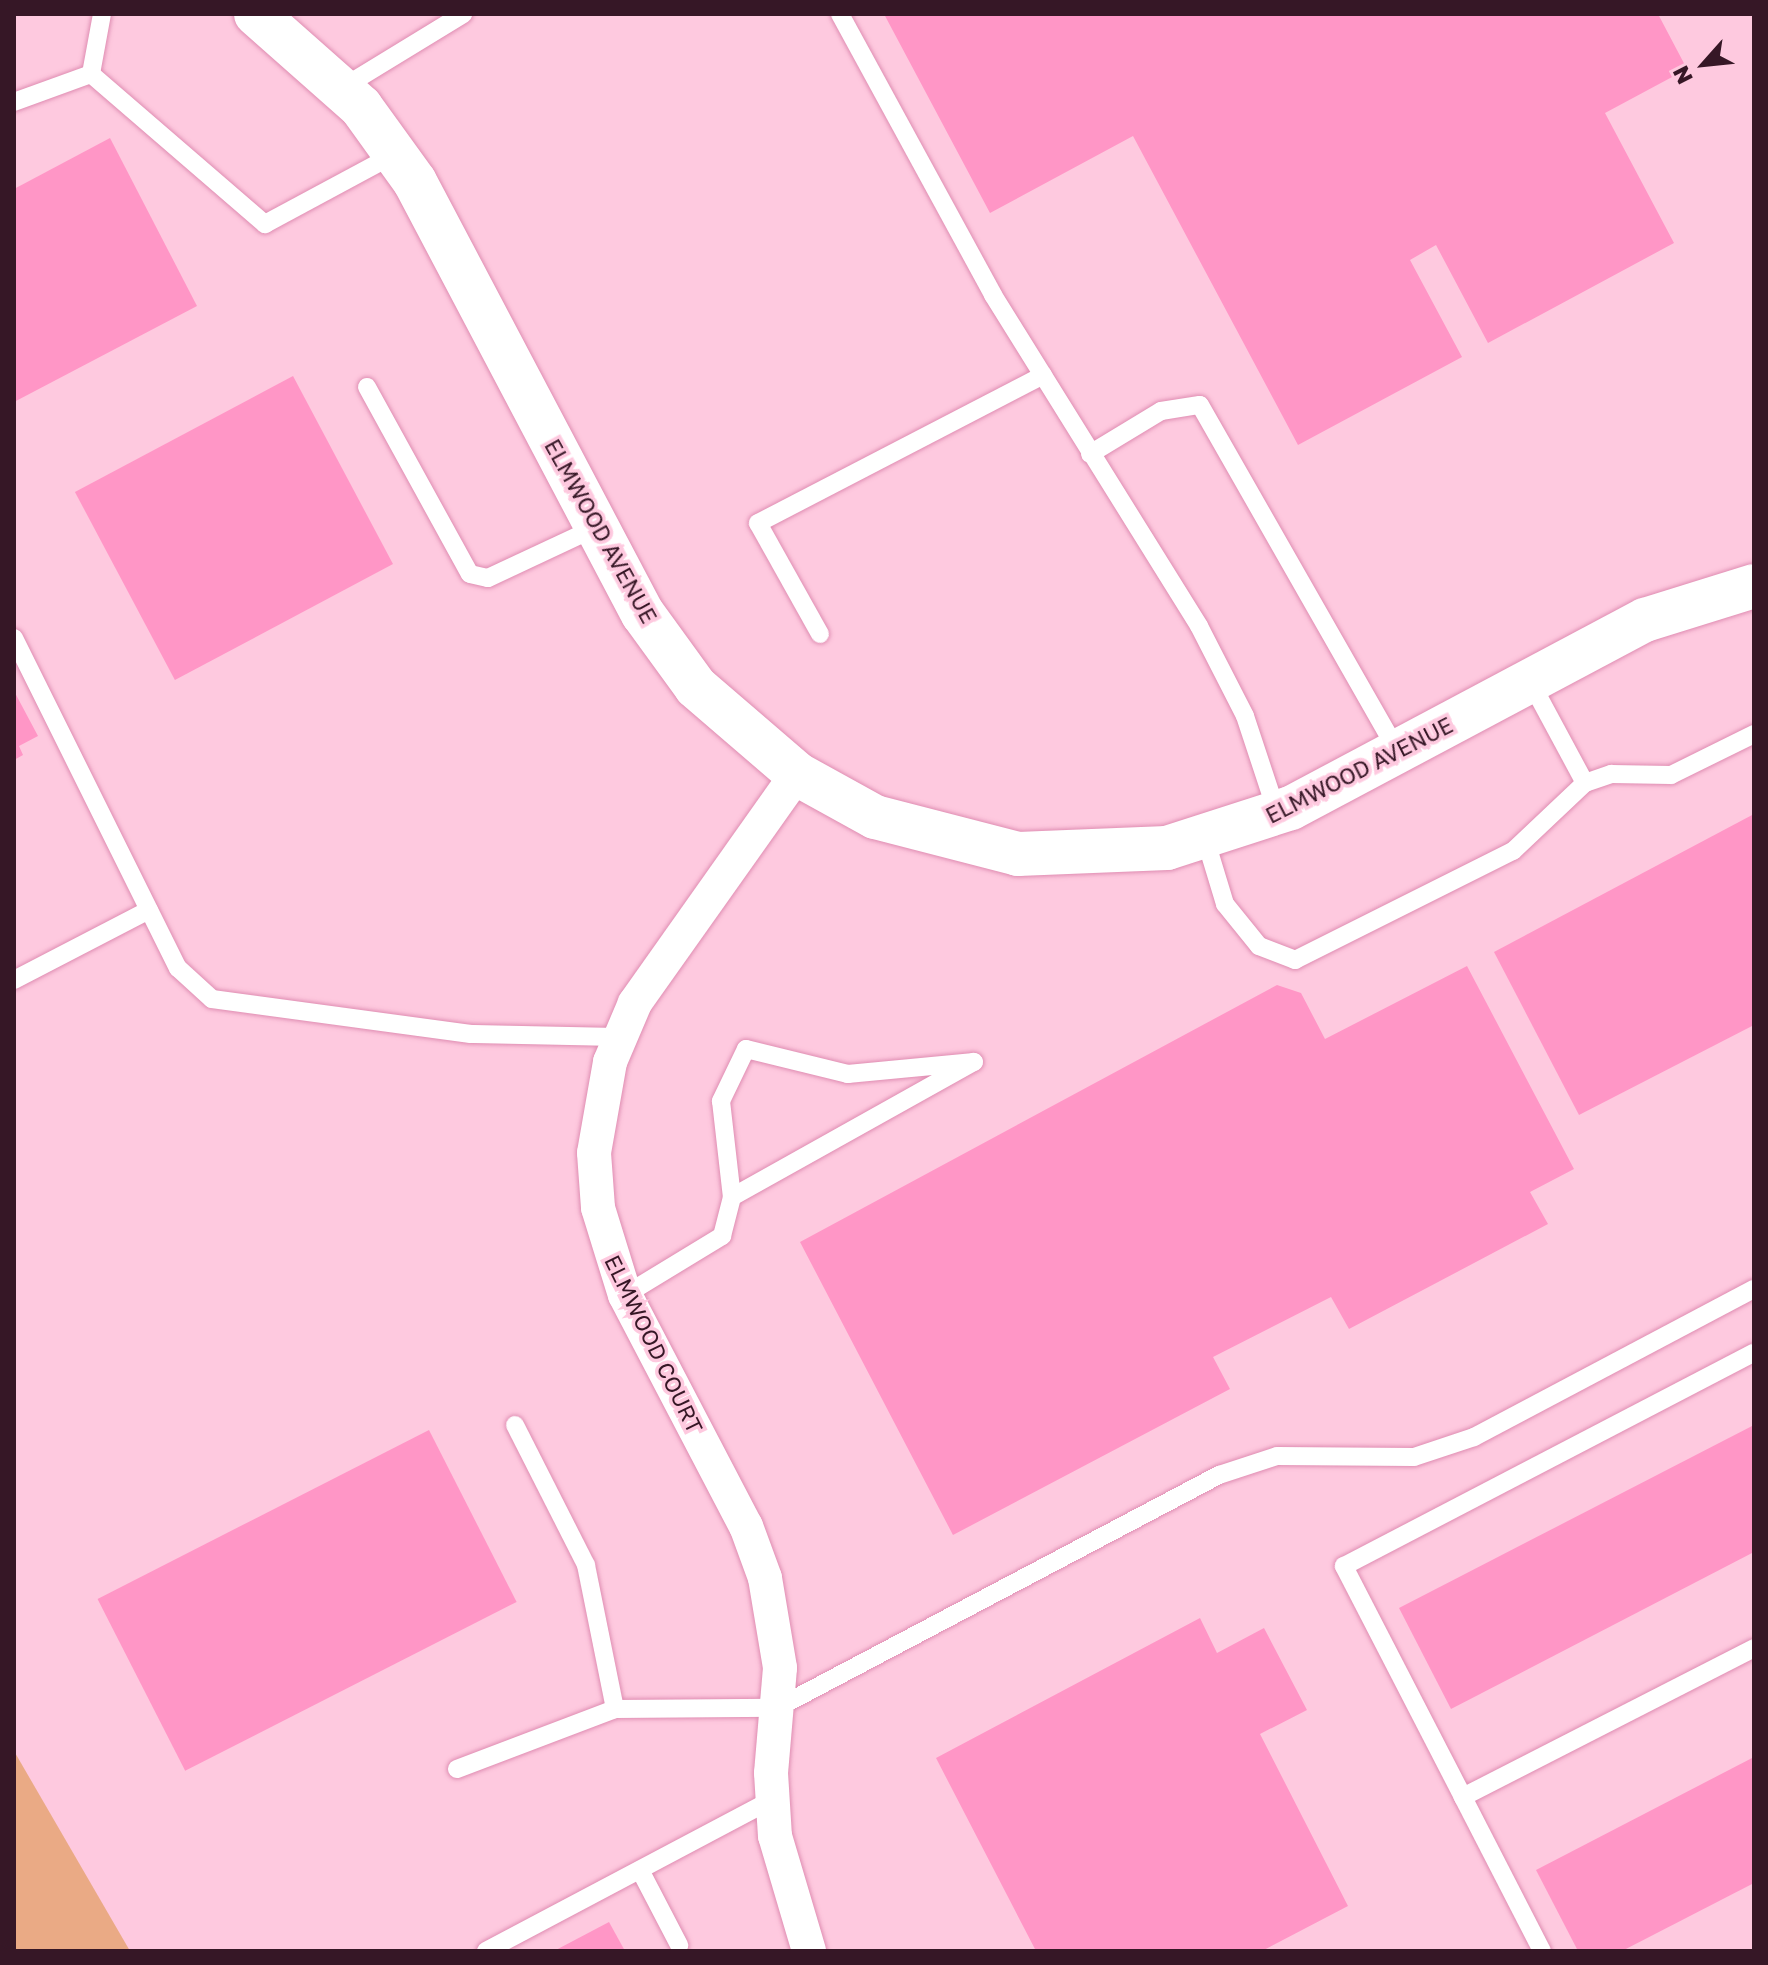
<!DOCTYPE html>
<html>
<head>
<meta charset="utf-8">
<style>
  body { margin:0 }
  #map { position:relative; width:1768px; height:1965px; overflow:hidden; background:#fec9df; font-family:"Golos Text",sans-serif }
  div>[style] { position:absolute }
  .green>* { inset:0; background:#eaaa85 }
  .building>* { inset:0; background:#ff96c6; transform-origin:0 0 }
  .roads { filter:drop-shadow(0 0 2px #df8db2) drop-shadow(0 0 2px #df8db2) }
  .service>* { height:18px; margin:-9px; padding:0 9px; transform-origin:9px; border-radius:9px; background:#fff }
  .minor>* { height:34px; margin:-17px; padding:0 17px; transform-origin:17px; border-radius:17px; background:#fff }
  .tertiary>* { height:44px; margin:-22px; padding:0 22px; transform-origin:22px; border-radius:22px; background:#fff }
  span { translate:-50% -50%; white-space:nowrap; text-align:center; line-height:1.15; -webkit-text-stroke:7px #fec9df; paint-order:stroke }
  .street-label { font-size:22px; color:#361726 }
  .frame { position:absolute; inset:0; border:16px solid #361726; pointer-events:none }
  .north { position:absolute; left:1664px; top:24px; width:80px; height:80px; -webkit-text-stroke:6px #fec9df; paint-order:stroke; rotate:243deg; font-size:22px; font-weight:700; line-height:32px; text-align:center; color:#361726 }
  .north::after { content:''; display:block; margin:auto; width:28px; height:36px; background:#361726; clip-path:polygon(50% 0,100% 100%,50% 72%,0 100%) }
</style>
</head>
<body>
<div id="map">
  <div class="green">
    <i style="clip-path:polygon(14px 1751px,130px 1951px,14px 1951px)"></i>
  </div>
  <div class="building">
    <i style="clip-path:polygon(884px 14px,1658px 14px,1687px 69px,1605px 113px,1674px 243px,1488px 343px,1436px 245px,1410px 260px,1462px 357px,1298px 445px,1133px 136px,990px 213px)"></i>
    <i style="clip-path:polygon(110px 138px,197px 306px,14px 402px,14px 189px)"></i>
    <i style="left:293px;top:376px;width:213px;height:247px;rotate:62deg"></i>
    <i style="clip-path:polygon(14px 691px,38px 736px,19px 746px,23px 755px,14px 760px)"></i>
    <i style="clip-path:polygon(1754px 814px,1754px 1025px,1579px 1115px,1494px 952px)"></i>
    <i style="clip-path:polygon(1467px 966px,1574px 1169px,1530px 1192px,1548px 1224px,1349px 1329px,1331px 1297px,1213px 1357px,1230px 1389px,953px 1535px,800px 1242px,1277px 985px,1301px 993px,1325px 1039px)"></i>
    <i style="clip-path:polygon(1754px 1425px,1754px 1552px,1451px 1709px,1399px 1608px)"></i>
    <i style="left:429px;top:1430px;width:193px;height:372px;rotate:63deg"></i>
    <i style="clip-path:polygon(1200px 1618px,1217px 1653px,1264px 1628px,1307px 1710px,1260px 1734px,1348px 1906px,1262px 1951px,1036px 1951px,936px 1758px)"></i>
    <i style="clip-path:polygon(1754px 1757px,1754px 1883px,1622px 1951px,1578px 1951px,1536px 1870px)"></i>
    <i style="clip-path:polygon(609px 1922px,625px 1951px,554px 1951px)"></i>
  </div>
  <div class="roads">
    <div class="service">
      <i style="left:102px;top:14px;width:61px;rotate:100.4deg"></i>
      <i style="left:91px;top:74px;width:230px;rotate:40.8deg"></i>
      <i style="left:265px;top:224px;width:148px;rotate:-28.3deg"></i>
      <i style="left:840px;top:14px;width:320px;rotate:61.4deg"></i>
      <i style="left:993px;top:295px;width:390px;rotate:58.1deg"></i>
      <i style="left:1199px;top:626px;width:101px;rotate:62.9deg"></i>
      <i style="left:1245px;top:716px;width:102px;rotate:71.7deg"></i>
      <i style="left:342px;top:88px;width:142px;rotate:-31.4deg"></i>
      <i style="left:14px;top:102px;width:82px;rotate:-20deg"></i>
      <i style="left:367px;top:387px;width:213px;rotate:61.2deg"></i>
      <i style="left:470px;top:574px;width:18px;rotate:13deg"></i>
      <i style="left:488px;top:578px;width:120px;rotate:-25.1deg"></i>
      <i style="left:1090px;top:454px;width:83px;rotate:-31.2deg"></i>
      <i style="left:1161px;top:411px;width:39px;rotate:-9deg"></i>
      <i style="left:1200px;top:405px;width:398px;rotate:60.3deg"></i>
      <i style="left:820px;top:634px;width:127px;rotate:-119.2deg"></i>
      <i style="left:758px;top:523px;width:321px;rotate:-27.4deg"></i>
      <i style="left:14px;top:638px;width:369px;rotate:63.6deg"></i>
      <i style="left:178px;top:968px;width:46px;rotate:42.4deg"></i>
      <i style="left:212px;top:999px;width:261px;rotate:7.7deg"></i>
      <i style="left:471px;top:1034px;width:149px;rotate:1.2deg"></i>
      <i style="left:1530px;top:681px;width:116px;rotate:61.7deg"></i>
      <i style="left:1205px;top:838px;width:69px;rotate:73.1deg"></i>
      <i style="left:1225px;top:904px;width:54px;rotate:51deg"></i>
      <i style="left:1259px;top:946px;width:39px;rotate:21deg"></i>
      <i style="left:1295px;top:960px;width:244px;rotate:-26.6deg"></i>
      <i style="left:1513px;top:851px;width:99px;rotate:-43.4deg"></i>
      <i style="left:1585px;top:783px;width:28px;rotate:-19deg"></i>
      <i style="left:1611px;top:774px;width:60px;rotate:1deg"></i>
      <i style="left:1671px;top:775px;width:93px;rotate:-26.3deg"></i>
      <i style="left:14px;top:980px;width:152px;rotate:-27.4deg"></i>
      <i style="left:625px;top:1295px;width:114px;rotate:-31.3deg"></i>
      <i style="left:722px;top:1236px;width:40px;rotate:-75.6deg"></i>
      <i style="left:732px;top:1197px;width:277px;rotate:-29.2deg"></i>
      <i style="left:974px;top:1062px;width:127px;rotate:174.6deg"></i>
      <i style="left:848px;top:1074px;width:105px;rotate:-166.2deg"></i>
      <i style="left:746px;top:1049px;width:58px;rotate:115.7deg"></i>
      <i style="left:721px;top:1101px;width:97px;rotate:83.5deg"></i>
      <i style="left:515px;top:1425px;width:157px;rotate:63.1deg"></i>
      <i style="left:586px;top:1565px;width:147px;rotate:78.6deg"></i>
      <i style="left:457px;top:1769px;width:169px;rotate:-20.8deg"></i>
      <i style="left:615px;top:1709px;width:162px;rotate:-0.4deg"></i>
      <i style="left:777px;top:1708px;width:500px;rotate:-27.8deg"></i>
      <i style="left:1219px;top:1475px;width:61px;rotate:-18.1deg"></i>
      <i style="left:1277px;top:1456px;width:137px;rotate:0.4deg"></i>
      <i style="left:1414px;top:1457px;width:63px;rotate:-18.4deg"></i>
      <i style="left:1474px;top:1437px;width:317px;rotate:-27.9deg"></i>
      <i style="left:1463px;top:1797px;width:260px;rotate:-117.3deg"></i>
      <i style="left:1344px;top:1566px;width:462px;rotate:-27.5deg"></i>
      <i style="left:640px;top:1870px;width:85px;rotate:62.5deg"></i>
      <i style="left:486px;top:1951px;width:323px;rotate:-27.9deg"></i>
      <i style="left:1542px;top:1951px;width:173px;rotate:-117.2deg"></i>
      <i style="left:1463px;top:1797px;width:327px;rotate:-27.1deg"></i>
    </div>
    <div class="minor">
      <i style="left:797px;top:774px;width:281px;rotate:125.3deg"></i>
      <i style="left:635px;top:1003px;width:64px;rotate:113deg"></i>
      <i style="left:610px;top:1062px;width:92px;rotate:100deg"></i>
      <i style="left:594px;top:1153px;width:55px;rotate:85.8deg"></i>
      <i style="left:598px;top:1208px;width:91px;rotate:72.8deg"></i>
      <i style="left:625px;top:1295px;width:261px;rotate:62.4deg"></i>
      <i style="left:746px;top:1526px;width:55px;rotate:69.9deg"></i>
      <i style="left:765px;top:1578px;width:91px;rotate:80.5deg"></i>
      <i style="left:780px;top:1668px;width:105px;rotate:94.9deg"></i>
      <i style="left:771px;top:1773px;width:63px;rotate:86.4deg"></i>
      <i style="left:775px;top:1836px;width:120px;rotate:73.5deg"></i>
    </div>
    <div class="tertiary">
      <i style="left:256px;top:14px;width:140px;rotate:41.5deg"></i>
      <i style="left:361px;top:107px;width:92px;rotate:54.2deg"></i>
      <i style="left:415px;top:182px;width:488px;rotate:62.2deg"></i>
      <i style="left:643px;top:614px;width:90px;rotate:54deg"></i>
      <i style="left:696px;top:687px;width:133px;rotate:40.7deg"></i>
      <i style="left:797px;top:774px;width:89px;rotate:28.9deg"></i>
      <i style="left:875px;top:817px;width:148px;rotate:14.5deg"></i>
      <i style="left:1018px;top:854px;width:149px;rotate:-2.3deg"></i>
      <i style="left:1167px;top:848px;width:130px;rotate:-17.9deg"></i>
      <i style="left:1291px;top:808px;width:401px;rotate:-28deg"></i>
      <i style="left:1645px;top:620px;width:114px;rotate:-17.3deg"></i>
    </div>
  </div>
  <div class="street-label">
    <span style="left:601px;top:531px;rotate:61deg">ELMWOOD AVENUE</span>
    <span style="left:1359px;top:770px;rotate:-27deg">ELMWOOD AVENUE</span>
    <span style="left:654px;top:1344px;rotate:64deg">ELMWOOD COURT</span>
  </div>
  <div class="frame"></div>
  <div class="north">N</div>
</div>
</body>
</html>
